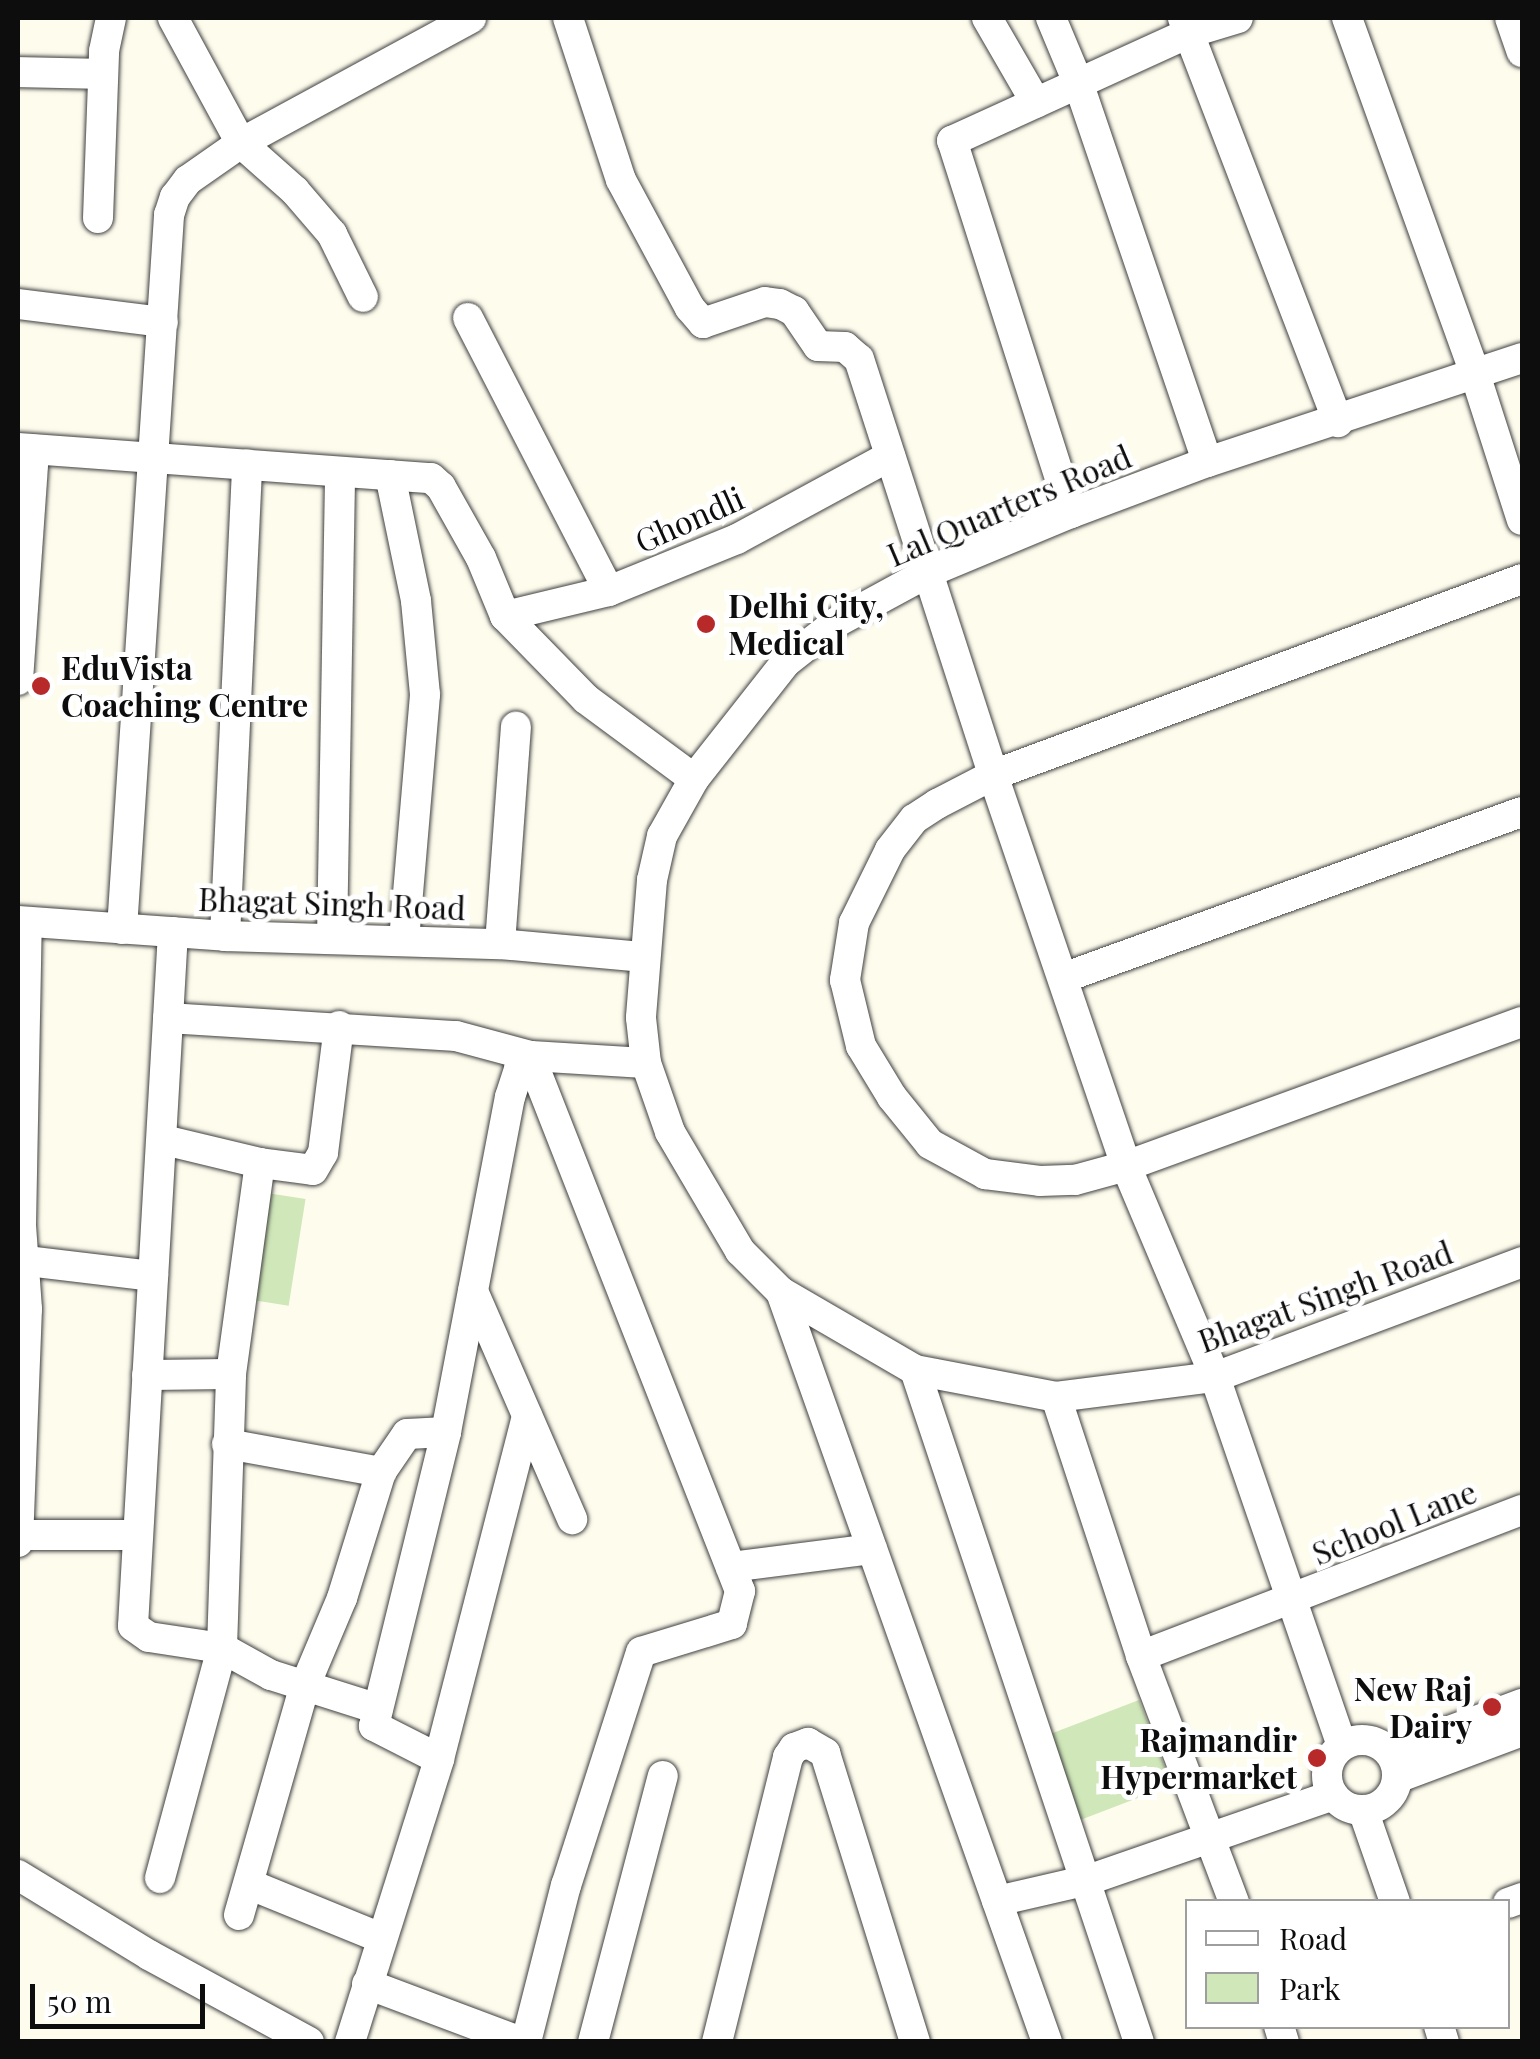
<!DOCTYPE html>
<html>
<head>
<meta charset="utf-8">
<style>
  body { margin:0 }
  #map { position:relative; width:1540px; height:2059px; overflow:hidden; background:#fefced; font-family:"Playfair Display",serif }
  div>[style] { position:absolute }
  .green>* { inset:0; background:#cfe7b9; transform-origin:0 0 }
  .roads { filter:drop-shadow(0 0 2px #404040) drop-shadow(0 0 2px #404040) }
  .minor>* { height:30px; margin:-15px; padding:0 15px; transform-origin:15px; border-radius:15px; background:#fff }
  .minor>.ring { margin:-15px; padding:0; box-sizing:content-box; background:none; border:30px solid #fff; border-radius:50% }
  .dots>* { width:28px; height:28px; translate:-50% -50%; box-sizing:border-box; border:5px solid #fff; border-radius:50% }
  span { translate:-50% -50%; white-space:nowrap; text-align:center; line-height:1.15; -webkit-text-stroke:10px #fff; paint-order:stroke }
  .street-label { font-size:32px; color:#0d0d0d }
  .poi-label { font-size:32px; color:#0d0d0d; font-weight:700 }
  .left { translate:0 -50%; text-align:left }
  .right { translate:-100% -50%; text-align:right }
  .frame { position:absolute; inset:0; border:20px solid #0d0d0d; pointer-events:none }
  .legend { position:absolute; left:1185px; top:1899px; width:325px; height:130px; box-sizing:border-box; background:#fff; border:2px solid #9e9e9e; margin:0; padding:12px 18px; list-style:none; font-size:30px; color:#0d0d0d }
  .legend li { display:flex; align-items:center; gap:20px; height:50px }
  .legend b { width:50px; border:2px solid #9e9e9e }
  .scale { position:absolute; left:30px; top:1984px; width:175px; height:45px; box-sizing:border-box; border:5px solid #0d0d0d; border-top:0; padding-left:12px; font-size:30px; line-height:35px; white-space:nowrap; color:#0d0d0d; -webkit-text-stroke:8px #fff; paint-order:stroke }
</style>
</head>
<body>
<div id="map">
  <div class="green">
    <i style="left:267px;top:1193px;width:39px;height:108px;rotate:9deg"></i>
    <i style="left:1139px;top:1700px;width:91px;height:107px;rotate:69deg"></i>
  </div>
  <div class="roads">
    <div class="minor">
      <i style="left:173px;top:18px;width:142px;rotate:61.5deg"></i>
      <i style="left:241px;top:143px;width:72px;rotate:41.6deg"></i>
      <i style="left:295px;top:191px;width:57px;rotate:49.3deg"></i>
      <i style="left:332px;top:234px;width:70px;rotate:63.8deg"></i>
      <i style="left:568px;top:18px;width:170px;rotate:71.9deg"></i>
      <i style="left:621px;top:180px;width:145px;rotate:61.7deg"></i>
      <i style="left:690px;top:308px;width:20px;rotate:49deg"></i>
      <i style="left:703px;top:323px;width:65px;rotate:-18.7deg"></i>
      <i style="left:765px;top:302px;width:15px;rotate:8deg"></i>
      <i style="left:780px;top:304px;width:16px;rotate:27deg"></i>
      <i style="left:794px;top:311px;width:42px;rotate:55.6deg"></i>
      <i style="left:818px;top:346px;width:27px;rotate:2deg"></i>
      <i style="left:845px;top:347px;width:18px;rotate:41deg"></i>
      <i style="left:859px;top:359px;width:437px;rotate:72.1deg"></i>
      <i style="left:993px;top:775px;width:413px;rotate:71.2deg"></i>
      <i style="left:1126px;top:1166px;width:229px;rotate:67.1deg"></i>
      <i style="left:1215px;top:1377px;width:389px;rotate:71deg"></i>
      <i style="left:987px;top:18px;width:98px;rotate:60deg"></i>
      <i style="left:1051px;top:18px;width:73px;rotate:67.3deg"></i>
      <i style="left:1079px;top:85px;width:398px;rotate:71.2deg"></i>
      <i style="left:1183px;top:18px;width:433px;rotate:69deg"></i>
      <i style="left:1347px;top:18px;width:381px;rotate:70.2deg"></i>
      <i style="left:1476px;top:377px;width:150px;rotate:72.2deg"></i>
      <i style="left:1510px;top:18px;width:36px;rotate:71deg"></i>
      <i style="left:18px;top:72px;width:85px;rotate:1.3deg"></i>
      <i style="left:98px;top:218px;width:167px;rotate:-87.9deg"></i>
      <i style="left:104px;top:51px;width:34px;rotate:-78deg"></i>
      <i style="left:18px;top:304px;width:146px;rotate:7.1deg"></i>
      <i style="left:468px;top:318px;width:307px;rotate:62.7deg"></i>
      <i style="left:1522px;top:358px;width:332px;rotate:161.7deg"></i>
      <i style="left:1207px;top:462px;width:145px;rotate:159.4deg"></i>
      <i style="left:1071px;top:513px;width:154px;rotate:157.4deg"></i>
      <i style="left:929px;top:572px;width:105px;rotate:151.5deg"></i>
      <i style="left:837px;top:622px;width:65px;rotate:141.9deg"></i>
      <i style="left:786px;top:662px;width:149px;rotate:128.2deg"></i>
      <i style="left:694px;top:779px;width:65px;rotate:119.3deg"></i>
      <i style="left:662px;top:836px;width:45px;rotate:102.8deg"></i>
      <i style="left:652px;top:880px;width:138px;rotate:94.6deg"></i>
      <i style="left:641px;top:1018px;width:45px;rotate:83.7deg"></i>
      <i style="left:646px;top:1063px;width:73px;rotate:70.8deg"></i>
      <i style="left:670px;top:1132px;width:138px;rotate:59.5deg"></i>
      <i style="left:740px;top:1251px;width:58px;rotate:45deg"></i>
      <i style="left:781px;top:1292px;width:155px;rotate:30.2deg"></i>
      <i style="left:915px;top:1370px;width:144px;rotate:10.8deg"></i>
      <i style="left:1056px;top:1397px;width:160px;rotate:-7.2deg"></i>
      <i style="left:1215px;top:1377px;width:328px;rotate:-20.5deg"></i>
      <i style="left:18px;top:448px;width:414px;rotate:4.2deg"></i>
      <i style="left:431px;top:478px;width:13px;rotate:42deg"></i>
      <i style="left:441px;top:487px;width:81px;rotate:60.6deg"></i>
      <i style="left:481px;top:558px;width:63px;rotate:67.5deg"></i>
      <i style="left:505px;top:616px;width:116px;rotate:45.7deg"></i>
      <i style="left:586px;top:699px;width:134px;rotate:36.5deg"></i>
      <i style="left:390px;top:475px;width:129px;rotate:78.3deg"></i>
      <i style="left:416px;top:601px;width:94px;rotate:84.5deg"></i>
      <i style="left:425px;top:695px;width:246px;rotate:94.9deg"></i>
      <i style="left:1071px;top:513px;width:391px;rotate:-107.7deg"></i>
      <i style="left:952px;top:141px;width:260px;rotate:-24.5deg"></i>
      <i style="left:1189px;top:33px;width:51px;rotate:-17deg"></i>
      <i style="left:1522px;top:579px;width:564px;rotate:159.67deg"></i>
      <i style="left:993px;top:775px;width:63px;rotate:152.6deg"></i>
      <i style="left:937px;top:804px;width:27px;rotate:147deg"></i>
      <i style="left:914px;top:819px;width:39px;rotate:128deg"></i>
      <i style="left:890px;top:850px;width:81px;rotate:116.3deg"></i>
      <i style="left:854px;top:923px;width:58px;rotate:99deg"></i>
      <i style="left:845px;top:980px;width:68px;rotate:76.4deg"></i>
      <i style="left:861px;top:1046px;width:60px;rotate:58.7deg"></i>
      <i style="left:892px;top:1097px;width:60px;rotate:51deg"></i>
      <i style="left:930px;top:1144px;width:63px;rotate:28.6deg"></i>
      <i style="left:985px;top:1174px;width:55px;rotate:7.3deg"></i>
      <i style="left:1040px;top:1181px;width:35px;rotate:-2deg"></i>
      <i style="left:1075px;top:1180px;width:53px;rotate:-15.4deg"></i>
      <i style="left:1126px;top:1166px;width:421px;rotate:-20deg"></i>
      <i style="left:505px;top:616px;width:107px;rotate:-13.5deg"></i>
      <i style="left:609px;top:591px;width:138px;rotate:-22.1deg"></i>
      <i style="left:737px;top:539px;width:174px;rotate:-28.5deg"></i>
      <i style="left:18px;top:680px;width:231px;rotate:-86deg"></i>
      <i style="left:18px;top:921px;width:208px;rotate:4.1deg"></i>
      <i style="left:225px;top:936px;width:275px;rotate:1.7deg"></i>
      <i style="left:500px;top:944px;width:145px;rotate:5.2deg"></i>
      <i style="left:122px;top:929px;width:716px;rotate:-86.23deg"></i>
      <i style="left:169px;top:215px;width:19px;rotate:-72deg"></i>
      <i style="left:175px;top:197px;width:21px;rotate:-53deg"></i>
      <i style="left:188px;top:180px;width:65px;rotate:-34.9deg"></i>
      <i style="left:241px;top:143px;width:262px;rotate:-28.5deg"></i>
      <i style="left:173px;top:932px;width:695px;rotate:93.3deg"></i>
      <i style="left:133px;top:1626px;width:19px;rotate:35deg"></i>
      <i style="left:149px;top:1637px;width:74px;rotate:8.6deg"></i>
      <i style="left:222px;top:1648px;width:56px;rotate:28.9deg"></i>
      <i style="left:271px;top:1675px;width:112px;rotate:17.6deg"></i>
      <i style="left:225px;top:936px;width:472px;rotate:-87.3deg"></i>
      <i style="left:332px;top:938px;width:465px;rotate:-89deg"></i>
      <i style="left:500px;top:944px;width:218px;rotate:-85.8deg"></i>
      <i style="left:1063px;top:978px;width:488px;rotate:-19.9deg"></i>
      <i style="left:168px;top:1018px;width:289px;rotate:3.6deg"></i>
      <i style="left:456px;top:1036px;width:77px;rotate:15.1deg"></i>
      <i style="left:530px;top:1056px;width:575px;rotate:68.57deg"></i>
      <i style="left:740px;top:1591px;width:34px;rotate:104deg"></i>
      <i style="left:732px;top:1624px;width:95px;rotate:162.9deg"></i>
      <i style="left:641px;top:1652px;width:245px;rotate:107.8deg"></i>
      <i style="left:566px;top:1885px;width:162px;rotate:104.3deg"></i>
      <i style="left:164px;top:1140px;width:99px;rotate:13.5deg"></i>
      <i style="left:260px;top:1163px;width:53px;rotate:7.5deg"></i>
      <i style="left:313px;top:1170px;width:20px;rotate:-60deg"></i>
      <i style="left:323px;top:1153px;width:128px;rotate:-82.8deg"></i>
      <i style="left:18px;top:1260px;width:136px;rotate:6.8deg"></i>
      <i style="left:473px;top:1291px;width:249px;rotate:66.5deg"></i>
      <i style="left:781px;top:1292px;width:796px;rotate:70.47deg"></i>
      <i style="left:915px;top:1370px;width:708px;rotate:71.57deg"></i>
      <i style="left:147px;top:1375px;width:84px;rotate:-0.7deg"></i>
      <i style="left:1056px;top:1397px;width:273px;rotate:71.8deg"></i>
      <i style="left:1141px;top:1656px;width:263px;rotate:69.3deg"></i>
      <i style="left:227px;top:1444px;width:157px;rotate:10.3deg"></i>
      <i style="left:18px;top:1535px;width:120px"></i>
      <i style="left:18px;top:1542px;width:233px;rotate:-87.8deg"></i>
      <i style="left:27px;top:1309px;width:84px;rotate:-94.1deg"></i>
      <i style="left:21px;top:1225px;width:303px;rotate:-88.9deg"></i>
      <i style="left:731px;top:1567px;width:142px;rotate:-7.3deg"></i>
      <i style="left:1141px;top:1656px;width:408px;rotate:-21deg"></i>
      <i class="ring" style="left:1327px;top:1740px;width:40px;height:40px"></i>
      <i style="left:1390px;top:1753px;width:141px;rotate:-20.4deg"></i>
      <i style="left:439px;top:1759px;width:73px;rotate:-153.1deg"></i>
      <i style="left:374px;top:1726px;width:303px;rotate:-76.2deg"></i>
      <i style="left:446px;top:1432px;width:341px;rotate:-79.2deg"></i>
      <i style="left:510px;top:1097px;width:29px;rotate:-72deg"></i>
      <i style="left:519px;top:1069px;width:17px;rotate:-50deg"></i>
      <i style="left:530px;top:1056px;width:116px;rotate:3.5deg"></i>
      <i style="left:1397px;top:1778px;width:134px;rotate:-20.6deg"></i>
      <i style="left:1363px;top:1810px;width:97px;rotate:70.8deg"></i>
      <i style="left:18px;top:1875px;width:153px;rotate:31.4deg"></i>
      <i style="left:149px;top:1955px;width:182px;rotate:28.5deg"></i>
      <i style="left:160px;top:1878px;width:238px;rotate:-74.9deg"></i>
      <i style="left:222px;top:1648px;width:274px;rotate:-88.1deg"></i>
      <i style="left:231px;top:1374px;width:213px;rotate:-82.2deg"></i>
      <i style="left:251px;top:1885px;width:140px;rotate:22.2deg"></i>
      <i style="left:997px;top:1901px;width:93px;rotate:-13deg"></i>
      <i style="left:1088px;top:1880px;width:259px;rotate:-19.1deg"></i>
      <i style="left:1508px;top:1903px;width:15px;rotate:-20deg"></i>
      <i style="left:239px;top:1915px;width:236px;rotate:-74deg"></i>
      <i style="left:304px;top:1688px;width:98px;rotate:-67.1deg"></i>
      <i style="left:342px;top:1598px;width:132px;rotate:-72.8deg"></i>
      <i style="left:381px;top:1472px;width:46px;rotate:-55.6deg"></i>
      <i style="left:407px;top:1434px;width:39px;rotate:-3deg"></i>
      <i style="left:367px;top:1984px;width:165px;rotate:20.6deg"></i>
      <i style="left:1279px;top:2026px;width:17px;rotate:73deg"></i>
      <i style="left:1439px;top:2026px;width:17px;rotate:73deg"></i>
      <i style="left:350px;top:2042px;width:297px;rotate:-72.5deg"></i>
      <i style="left:439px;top:1759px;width:354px;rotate:-75.6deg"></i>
      <i style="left:593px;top:2042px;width:275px;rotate:-75.3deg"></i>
      <i style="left:717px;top:2042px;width:294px;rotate:-76deg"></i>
      <i style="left:788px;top:1757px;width:11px;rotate:-56deg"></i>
      <i style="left:794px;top:1748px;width:15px;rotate:-20deg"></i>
      <i style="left:808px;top:1743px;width:20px;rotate:30deg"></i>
      <i style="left:825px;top:1753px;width:303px;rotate:72.7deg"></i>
    </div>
  </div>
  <div class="dots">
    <i style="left:706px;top:624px;background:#b82a2a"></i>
    <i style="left:41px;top:686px;background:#b82a2a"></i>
    <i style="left:1492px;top:1707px;background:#b82a2a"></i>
    <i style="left:1317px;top:1758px;background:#b82a2a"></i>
  </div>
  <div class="street-label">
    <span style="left:1009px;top:505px;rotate:-23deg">Lal Quarters Road</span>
    <span style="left:689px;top:519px;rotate:-24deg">Ghondli</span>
    <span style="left:332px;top:903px;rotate:2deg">Bhagat Singh Road</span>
    <span style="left:1325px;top:1296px;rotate:-20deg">Bhagat Singh Road</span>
    <span style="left:1394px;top:1522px;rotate:-22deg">School Lane</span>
  </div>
  <div class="poi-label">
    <span class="left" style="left:728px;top:624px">Delhi City,<br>Medical</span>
    <span class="left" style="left:61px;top:686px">EduVista<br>Coaching Centre</span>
    <span class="right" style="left:1472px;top:1707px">New Raj<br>Dairy</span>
    <span class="right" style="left:1297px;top:1758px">Rajmandir<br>Hypermarket</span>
  </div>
  <div class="frame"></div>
  <ul class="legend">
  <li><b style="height:12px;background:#fff"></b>Road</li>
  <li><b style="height:28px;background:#cfe7b9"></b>Park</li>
  </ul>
  <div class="scale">50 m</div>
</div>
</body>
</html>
